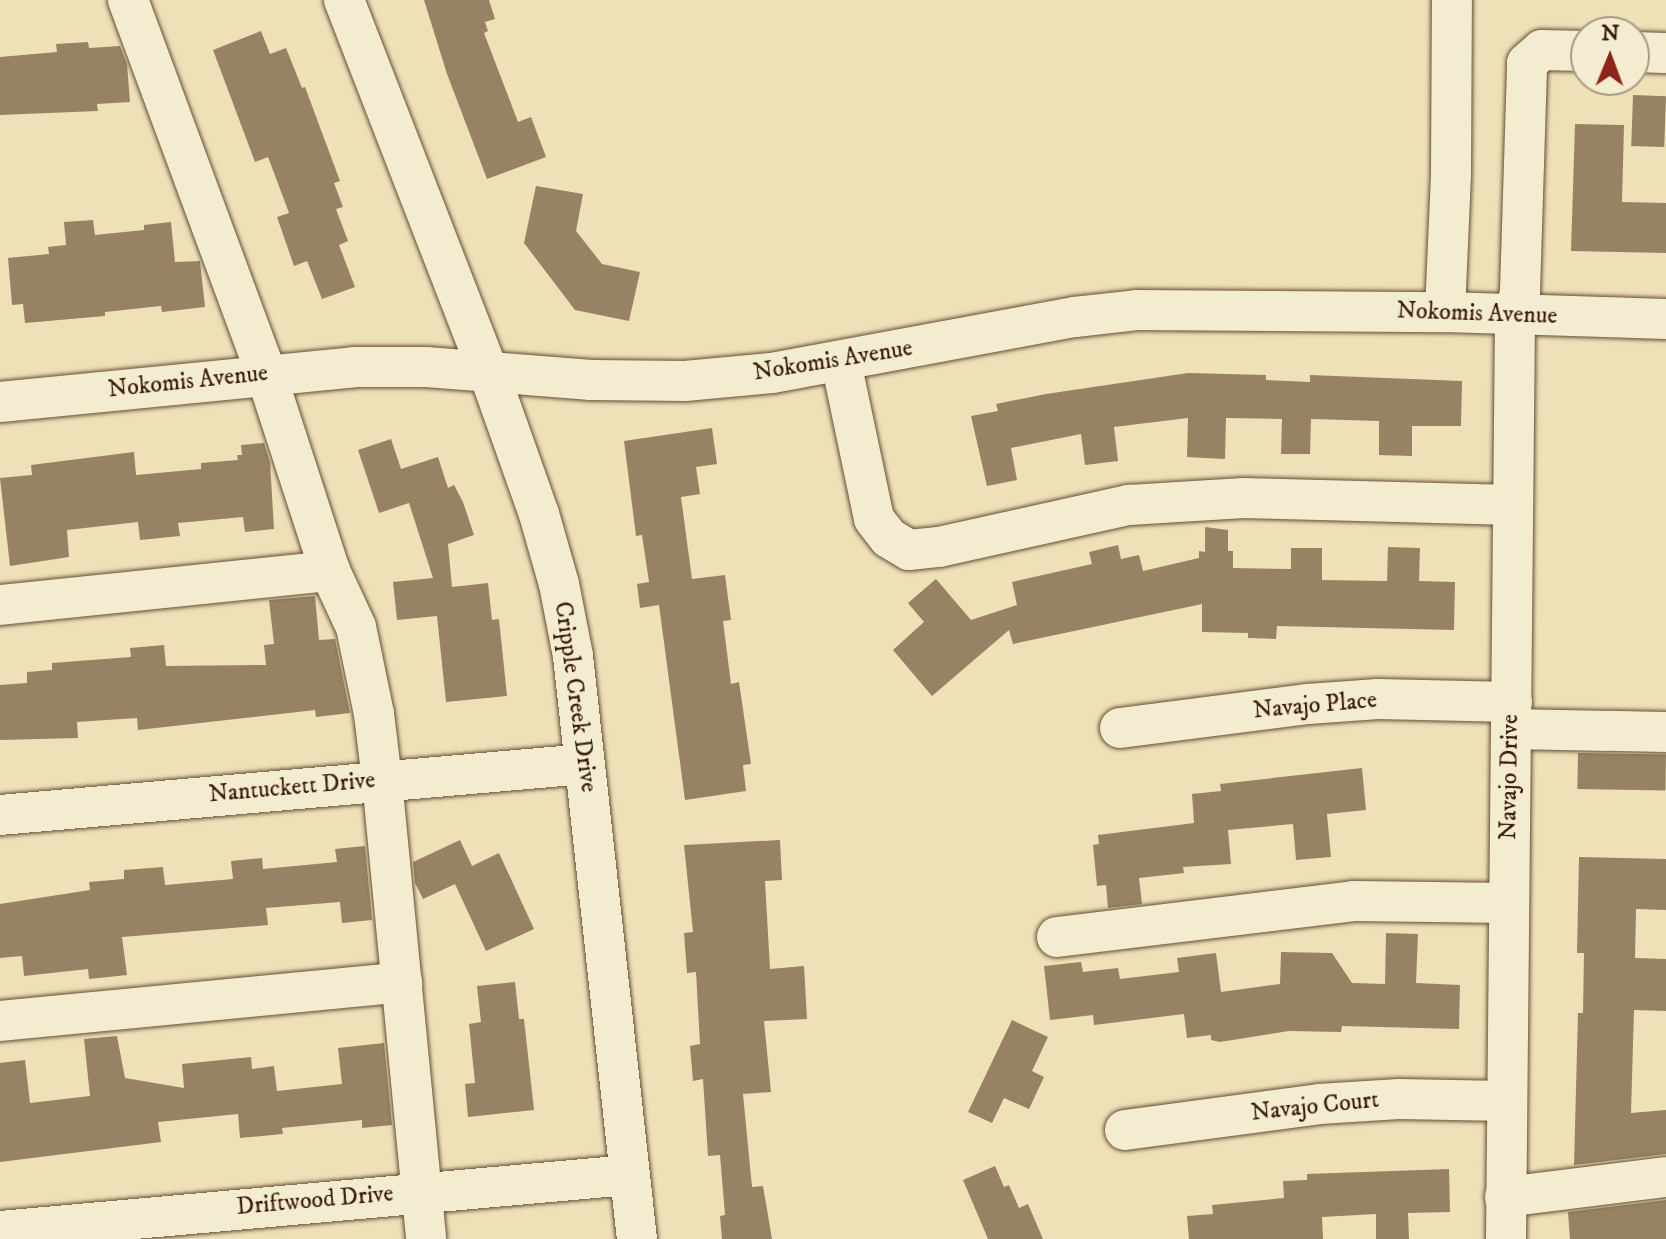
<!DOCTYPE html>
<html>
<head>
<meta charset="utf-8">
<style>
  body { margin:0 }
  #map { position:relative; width:1666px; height:1239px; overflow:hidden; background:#eee1b8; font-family:"IM FELL DW Pica",serif }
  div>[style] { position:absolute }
  .building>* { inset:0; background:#978264; transform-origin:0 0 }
  .roads { filter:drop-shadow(0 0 2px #664d34) drop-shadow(0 0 2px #664d34) }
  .minor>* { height:40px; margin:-20px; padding:0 20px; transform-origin:20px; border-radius:20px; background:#f4ecd1 }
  span { translate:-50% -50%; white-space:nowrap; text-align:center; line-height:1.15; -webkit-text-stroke:6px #f4ecd1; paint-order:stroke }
  .street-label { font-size:24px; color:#391c08 }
  .north { position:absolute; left:1570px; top:16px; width:80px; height:80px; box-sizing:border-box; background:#f4ecd1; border:2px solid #a99981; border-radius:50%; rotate:1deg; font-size:22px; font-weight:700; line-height:32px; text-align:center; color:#391c08 }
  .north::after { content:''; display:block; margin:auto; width:28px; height:36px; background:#8f2418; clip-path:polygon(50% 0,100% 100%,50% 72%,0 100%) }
</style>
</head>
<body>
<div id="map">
  <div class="building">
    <i style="clip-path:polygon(424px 0,489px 0,495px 19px,485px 22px,488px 31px,484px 33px,518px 122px,531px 117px,546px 157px,487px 179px,447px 74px)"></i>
    <i style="clip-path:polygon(261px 31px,270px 54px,286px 48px,302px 88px,305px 87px,340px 181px,334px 183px,343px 207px,336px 209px,348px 241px,339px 245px,355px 287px,322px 299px,307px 261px,294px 266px,277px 217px,289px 213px,268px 157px,255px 162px,213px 50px)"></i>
    <i style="clip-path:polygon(88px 42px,89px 48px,120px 46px,127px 64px,130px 102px,97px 104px,98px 111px,0 115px,0 57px,57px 52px,56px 44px)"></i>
    <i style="left:1633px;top:95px;width:33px;height:51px;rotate:2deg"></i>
    <i style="clip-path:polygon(1575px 124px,1624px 125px,1622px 202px,1666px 203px,1666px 253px,1571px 251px)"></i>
    <i style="clip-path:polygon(536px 186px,583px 194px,576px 231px,602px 264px,640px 272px,629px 321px,575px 310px,524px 243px)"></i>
    <i style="clip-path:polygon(93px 220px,95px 235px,144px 230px,144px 225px,171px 222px,175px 262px,200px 261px,205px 307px,162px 312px,161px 306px,105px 312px,105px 316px,25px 323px,23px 304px,12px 305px,8px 258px,49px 254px,48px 247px,66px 245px,64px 222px)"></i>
    <i style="clip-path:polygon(1188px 373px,1266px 375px,1266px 380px,1310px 382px,1310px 375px,1462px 381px,1461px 426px,1412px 426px,1412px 456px,1379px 455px,1379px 421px,1311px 419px,1310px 454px,1281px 454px,1282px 419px,1226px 418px,1225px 459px,1187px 457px,1188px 418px,1114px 427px,1118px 461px,1085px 465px,1081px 434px,1011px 448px,1017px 480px,987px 486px,971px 416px,998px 411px,996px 404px,1046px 394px)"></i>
    <i style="clip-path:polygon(712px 428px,717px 464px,696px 467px,700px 494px,681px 497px,692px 579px,725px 575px,731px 620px,723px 621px,731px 684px,739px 682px,751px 764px,743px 765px,746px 791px,685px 800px,659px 605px,640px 608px,637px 584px,649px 582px,642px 535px,636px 536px,624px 441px)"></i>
    <i style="clip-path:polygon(391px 439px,401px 469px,438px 457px,448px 488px,454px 485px,463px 502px,474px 535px,448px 544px,452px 587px,488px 583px,492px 620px,499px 619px,507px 696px,446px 702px,437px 616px,397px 620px,393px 582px,433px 578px,409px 503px,379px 513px,358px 450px)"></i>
    <i style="clip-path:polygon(264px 443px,270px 462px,274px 529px,245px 532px,243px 517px,178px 523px,180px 536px,140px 540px,138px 522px,67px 530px,69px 557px,10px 566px,0 478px,32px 475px,31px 465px,134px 452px,136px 475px,201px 469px,201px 463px,238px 460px,237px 455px,242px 455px,241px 445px)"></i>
    <i style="clip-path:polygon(1205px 527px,1228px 530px,1228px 551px,1233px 551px,1233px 568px,1291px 569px,1291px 548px,1322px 548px,1322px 580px,1387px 581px,1388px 547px,1420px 548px,1419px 581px,1455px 582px,1454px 630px,1277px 626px,1276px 639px,1248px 638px,1248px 633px,1202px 632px,1202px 604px,1013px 644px,1009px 630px,932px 696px,893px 650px,924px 622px,908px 603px,936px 579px,971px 620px,1017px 605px,1012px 582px,1092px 564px,1089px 552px,1118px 545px,1121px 559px,1139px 555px,1143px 571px,1199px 558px,1199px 551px,1205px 552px)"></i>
    <i style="clip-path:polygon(315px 596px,319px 640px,335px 639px,350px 713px,316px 717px,315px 710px,138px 730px,137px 718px,77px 722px,78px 738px,0 740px,0 685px,27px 683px,27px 672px,52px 670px,52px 663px,131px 657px,130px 648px,164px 645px,166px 666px,266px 665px,264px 645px,274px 644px,269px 600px)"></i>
    <i style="left:1578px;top:753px;width:88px;height:36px;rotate:1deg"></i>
    <i style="clip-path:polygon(1362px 768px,1366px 810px,1327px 814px,1331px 857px,1296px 860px,1293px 824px,1228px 830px,1231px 864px,1183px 867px,1184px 873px,1139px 878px,1142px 904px,1108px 908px,1106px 885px,1097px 886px,1093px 845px,1099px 844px,1098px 835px,1194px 823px,1192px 794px,1221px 791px,1220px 784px)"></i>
    <i style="clip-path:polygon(460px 840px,472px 866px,499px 853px,534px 929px,486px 951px,455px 884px,423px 899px,415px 883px,413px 862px)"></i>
    <i style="clip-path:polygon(780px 840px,782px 880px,765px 881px,770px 969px,804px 966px,807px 1019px,764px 1021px,771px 1092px,743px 1094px,752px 1187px,763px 1186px,772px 1239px,722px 1239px,720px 1216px,725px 1215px,720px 1155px,708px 1156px,703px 1079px,693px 1081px,690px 1046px,700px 1044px,696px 972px,687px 973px,684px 933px,693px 932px,684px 845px)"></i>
    <i style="clip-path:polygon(365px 846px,372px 920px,342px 923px,340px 902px,266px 908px,268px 925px,122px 937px,127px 975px,89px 979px,88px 969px,24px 976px,22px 956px,0 958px,0 904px,90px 890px,89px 882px,124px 879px,124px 870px,163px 867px,165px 885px,233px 879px,231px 861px,262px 858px,263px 869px,337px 862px,335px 849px)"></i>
    <i style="clip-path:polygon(1579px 857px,1666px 859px,1666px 910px,1636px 909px,1635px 958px,1666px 959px,1666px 1011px,1634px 1010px,1631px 1113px,1666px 1110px,1666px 1154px,1574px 1165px,1578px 1013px,1583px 1013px,1584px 953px,1577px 953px)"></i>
    <i style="clip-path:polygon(1386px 933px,1418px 934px,1416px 983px,1460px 985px,1459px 1029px,1342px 1026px,1341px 1032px,1289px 1031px,1220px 1042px,1211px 1040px,1211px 1035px,1187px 1038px,1184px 1014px,1094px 1025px,1093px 1015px,1050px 1020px,1044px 966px,1081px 962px,1083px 972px,1118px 968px,1120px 979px,1179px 972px,1177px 958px,1216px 953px,1221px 992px,1280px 984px,1281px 952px,1332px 953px,1352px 983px,1385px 984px)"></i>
    <i style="clip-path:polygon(515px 982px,519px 1019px,524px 1019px,534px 1110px,468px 1117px,465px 1084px,475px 1083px,469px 1024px,481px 1022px,477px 986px)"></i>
    <i style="clip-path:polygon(1012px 1020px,1048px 1037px,1032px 1071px,1044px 1077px,1029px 1109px,1004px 1098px,992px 1123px,968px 1112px)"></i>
    <i style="clip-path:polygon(117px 1036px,125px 1078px,184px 1088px,182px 1064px,251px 1057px,252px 1069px,274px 1066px,277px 1091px,342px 1084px,338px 1048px,384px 1043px,392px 1125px,362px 1128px,362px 1120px,282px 1128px,283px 1134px,240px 1138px,238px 1114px,158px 1122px,161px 1142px,0 1162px,0 1063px,25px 1060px,30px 1103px,90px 1096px,84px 1039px)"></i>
    <i style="clip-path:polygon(995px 1166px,1004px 1187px,1009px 1185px,1019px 1208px,1028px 1204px,1043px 1239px,988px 1239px,963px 1180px)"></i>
    <i style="clip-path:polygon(1449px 1169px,1450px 1212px,1408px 1213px,1409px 1239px,1376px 1239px,1376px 1214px,1322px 1217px,1323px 1239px,1189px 1239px,1187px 1216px,1213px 1214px,1212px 1205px,1284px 1198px,1283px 1181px,1307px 1180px,1307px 1174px)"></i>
    <i style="clip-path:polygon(1666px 1200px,1666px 1239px,1570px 1239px,1568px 1212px)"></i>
  </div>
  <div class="roads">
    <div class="minor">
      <i style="left:128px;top:0;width:399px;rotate:69.7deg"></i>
      <i style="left:266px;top:374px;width:207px;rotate:72deg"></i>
      <i style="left:330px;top:571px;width:62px;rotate:65.1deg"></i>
      <i style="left:356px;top:627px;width:89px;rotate:78.3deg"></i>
      <i style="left:374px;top:714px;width:66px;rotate:83.1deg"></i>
      <i style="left:382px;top:780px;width:461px;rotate:84.5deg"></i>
      <i style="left:344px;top:0;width:400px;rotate:68.8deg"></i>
      <i style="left:489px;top:373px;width:150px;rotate:70.5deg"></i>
      <i style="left:539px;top:514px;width:73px;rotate:74.1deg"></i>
      <i style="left:559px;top:584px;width:73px;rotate:79deg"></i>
      <i style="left:573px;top:656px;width:587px;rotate:83.74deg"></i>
      <i style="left:1634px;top:52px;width:32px;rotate:2deg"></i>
      <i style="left:1445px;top:312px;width:137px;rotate:-87.5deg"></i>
      <i style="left:1451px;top:175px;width:175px;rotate:-89.7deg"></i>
      <i style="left:841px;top:362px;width:160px;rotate:78.1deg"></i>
      <i style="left:874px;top:519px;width:24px;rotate:52deg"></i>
      <i style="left:889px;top:538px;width:23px;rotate:31deg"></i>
      <i style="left:909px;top:550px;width:30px;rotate:-6deg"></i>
      <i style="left:939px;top:547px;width:195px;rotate:-12.5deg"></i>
      <i style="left:1129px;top:505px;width:115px;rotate:-3.5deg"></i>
      <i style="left:1244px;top:498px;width:268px;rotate:1.5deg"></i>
      <i style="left:0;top:402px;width:356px;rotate:-5.6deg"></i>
      <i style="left:354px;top:367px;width:72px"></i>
      <i style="left:426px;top:367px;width:166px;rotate:4.5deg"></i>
      <i style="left:591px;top:380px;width:94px;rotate:0.6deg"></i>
      <i style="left:685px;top:381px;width:87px;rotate:-5.3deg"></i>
      <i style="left:772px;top:373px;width:308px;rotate:-10.5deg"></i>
      <i style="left:1075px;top:317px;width:62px;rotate:-6.4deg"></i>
      <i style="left:1137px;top:310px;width:308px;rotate:0.4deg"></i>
      <i style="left:1445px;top:312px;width:221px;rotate:1.8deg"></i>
      <i style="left:0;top:605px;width:332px;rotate:-5.9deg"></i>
      <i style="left:1120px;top:728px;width:190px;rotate:-7.3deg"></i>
      <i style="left:1308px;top:704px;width:70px;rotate:-4.1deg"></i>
      <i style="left:1378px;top:699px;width:134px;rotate:1.3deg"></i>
      <i style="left:1511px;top:729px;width:155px;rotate:1.1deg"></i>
      <i style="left:0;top:815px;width:587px;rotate:-4.98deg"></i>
      <i style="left:1057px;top:937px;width:299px;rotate:-6.9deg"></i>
      <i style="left:1354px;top:901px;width:154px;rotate:0.7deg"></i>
      <i style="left:0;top:1021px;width:404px;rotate:-5.5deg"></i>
      <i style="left:1125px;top:1130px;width:196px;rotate:-7.6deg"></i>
      <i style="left:1319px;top:1104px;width:80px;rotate:-3.6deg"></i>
      <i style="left:1399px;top:1099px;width:107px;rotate:1.1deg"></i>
      <i style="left:1505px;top:1197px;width:162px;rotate:-7.1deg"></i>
      <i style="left:0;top:1231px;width:631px;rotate:-5.09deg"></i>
      <i style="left:1506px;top:1239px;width:924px;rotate:-89.44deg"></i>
      <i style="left:1515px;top:315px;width:25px;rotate:-78deg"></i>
      <i style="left:1520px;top:291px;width:228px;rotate:-88.2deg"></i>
      <i style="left:1527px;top:63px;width:20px;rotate:-41deg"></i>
      <i style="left:1542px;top:50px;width:44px;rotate:1.3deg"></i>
    </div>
  </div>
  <div class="street-label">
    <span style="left:1477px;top:314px;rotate:2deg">Nokomis Avenue</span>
    <span style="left:833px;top:361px;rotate:-9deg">Nokomis Avenue</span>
    <span style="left:188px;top:382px;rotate:-6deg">Nokomis Avenue</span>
    <span style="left:575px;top:697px;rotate:82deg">Cripple Creek Drive</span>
    <span style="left:1315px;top:706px;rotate:-5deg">Navajo Place</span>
    <span style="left:1510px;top:777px;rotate:-89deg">Navajo Drive</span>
    <span style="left:292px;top:788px;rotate:-5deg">Nantuckett Drive</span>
    <span style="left:1315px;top:1107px;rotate:-6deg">Navajo Court</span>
    <span style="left:315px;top:1201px;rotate:-5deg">Driftwood Drive</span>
  </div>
  <div class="north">N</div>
</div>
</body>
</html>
